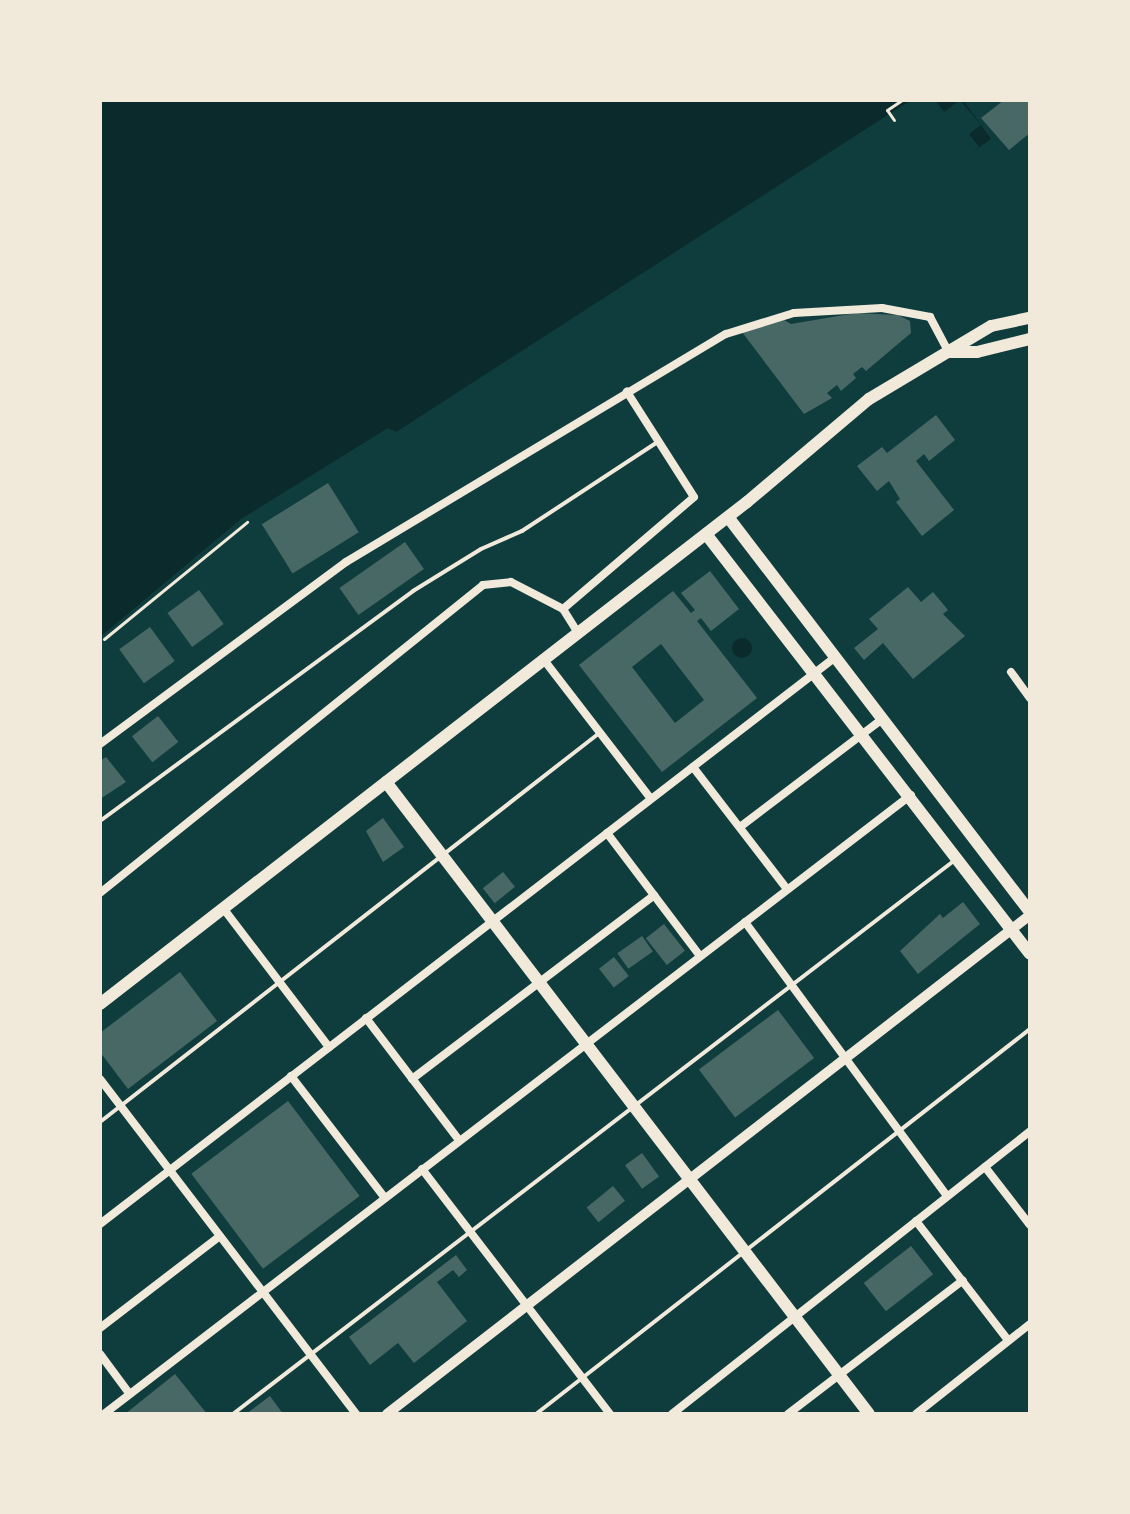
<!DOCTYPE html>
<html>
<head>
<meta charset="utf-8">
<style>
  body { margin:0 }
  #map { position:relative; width:1130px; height:1514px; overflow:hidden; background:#0f3d3e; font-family:Lato,sans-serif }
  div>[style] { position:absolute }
  .water>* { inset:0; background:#0a2a2b }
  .round { border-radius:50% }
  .pier>* { inset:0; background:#0f3d3e }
  .building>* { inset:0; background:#486865; transform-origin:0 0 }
  .path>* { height:3px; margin:-1.5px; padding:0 1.5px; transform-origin:1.5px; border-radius:1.5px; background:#f1e9da }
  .service>* { height:4px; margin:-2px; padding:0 2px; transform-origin:2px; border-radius:2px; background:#f1e9da }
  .minor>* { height:8px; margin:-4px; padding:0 4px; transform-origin:4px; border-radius:4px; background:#f1e9da }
  .tertiary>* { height:10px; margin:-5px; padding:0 5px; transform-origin:5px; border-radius:5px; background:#f1e9da }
  .secondary>* { height:12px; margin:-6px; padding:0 6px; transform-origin:6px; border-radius:6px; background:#f1e9da }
  .primary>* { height:12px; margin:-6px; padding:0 6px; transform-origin:6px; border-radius:6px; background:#f1e9da }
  span { translate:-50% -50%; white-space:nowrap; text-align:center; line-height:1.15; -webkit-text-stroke:6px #f1e9da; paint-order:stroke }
  .frame { position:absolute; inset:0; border:102px solid #f1e9da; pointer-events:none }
</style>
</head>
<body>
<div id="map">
  <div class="water">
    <i style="clip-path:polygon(100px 100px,911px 100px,396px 432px,388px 428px,241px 519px,100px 637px)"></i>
    <i style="clip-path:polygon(935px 100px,963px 100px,991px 139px,974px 151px)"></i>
    <i class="round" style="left:732px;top:638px;width:20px;height:20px"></i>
  </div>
  <div class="pier">
    <i style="clip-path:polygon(960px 100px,981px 125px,969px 134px,979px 147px,974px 151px,944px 112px)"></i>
  </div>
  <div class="building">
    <i style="clip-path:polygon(1004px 100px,1030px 100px,1030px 133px,1009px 150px,981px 118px)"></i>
    <i style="clip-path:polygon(856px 313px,898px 315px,910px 321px,911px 333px,866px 371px,862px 367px,853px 374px,856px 378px,841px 391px,837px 385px,827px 393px,832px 398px,804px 414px,742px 332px,784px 320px,791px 324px)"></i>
    <i style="clip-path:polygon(936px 415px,955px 440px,929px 461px,924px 454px,916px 461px,954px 510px,922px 536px,896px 502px,900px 499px,889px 481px,877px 491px,857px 466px,882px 447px,887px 453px)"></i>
    <i style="left:328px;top:483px;width:58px;height:78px;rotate:58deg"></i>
    <i style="left:405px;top:542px;width:33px;height:80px;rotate:55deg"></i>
    <i style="clip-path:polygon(evenodd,710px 571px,739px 609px,711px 631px,701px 618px,697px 621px,757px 698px,662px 772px,579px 665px,673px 591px,691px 613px,695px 610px,681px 593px,710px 571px,661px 644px,704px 700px,675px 723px,632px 667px,661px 644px)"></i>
    <i style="clip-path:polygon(908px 587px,921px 602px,933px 592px,948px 610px,943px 614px,965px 636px,913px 679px,883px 643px,864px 660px,854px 648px,878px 629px,869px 619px)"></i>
    <i style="left:199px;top:590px;width:42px;height:39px;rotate:54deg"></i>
    <i style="left:150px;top:627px;width:42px;height:38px;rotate:54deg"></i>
    <i style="left:158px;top:716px;width:33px;height:33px;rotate:52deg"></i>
    <i style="clip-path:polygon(106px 757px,126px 782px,100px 799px,100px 761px)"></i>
    <i style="clip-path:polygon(383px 818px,404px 847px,383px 862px,366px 831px)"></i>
    <i style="left:503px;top:872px;width:19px;height:26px;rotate:51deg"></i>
    <i style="clip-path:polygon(963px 902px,980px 924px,918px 974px,900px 951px,940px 914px,943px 918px)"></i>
    <i style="left:664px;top:924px;width:34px;height:23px;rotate:52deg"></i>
    <i style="left:642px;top:936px;width:19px;height:30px;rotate:55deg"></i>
    <i style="left:614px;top:957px;width:24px;height:19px;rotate:52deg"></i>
    <i style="clip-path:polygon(180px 972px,217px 1021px,128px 1089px,100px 1052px,100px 1033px)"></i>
    <i style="left:778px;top:1010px;width:60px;height:99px;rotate:53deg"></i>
    <i style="left:288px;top:1101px;width:119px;height:121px;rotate:53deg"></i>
    <i style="left:642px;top:1153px;width:29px;height:21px;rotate:54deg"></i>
    <i style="left:613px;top:1186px;width:19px;height:34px;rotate:51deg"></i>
    <i style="left:911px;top:1246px;width:36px;height:60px;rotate:52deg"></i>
    <i style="clip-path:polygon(456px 1255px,467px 1270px,459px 1277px,453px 1270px,437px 1282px,467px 1321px,414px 1363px,398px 1343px,370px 1365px,349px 1337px)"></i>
    <i style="clip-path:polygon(175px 1374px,207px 1414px,125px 1414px)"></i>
    <i style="clip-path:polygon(270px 1396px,283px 1414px,246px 1414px)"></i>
  </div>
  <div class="path">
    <i style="left:892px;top:100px;width:3px"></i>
    <i style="left:894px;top:120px;width:12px;rotate:-125deg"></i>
    <i style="left:887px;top:110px;width:18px;rotate:-34deg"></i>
    <i style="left:104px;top:639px;width:185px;rotate:-39.3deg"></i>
  </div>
  <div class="service">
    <i style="left:100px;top:821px;width:388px;rotate:-36.3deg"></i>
    <i style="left:413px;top:591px;width:80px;rotate:-31.7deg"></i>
    <i style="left:481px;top:549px;width:45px;rotate:-23.7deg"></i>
    <i style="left:522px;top:531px;width:164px;rotate:-33.3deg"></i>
    <i style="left:100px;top:1122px;width:631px;rotate:-37.92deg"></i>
    <i style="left:233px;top:1414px;width:910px;rotate:-37.5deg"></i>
    <i style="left:536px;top:1414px;width:626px;rotate:-37.93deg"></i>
  </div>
  <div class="minor">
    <i style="left:563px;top:609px;width:172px;rotate:-40.5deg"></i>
    <i style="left:694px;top:497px;width:125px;rotate:-122.5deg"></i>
    <i style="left:544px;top:660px;width:175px;rotate:52.4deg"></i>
    <i style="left:1011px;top:672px;width:32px;rotate:54deg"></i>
    <i style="left:100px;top:744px;width:306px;rotate:-36.5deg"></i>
    <i style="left:346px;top:562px;width:443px;rotate:-31deg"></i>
    <i style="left:726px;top:334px;width:71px;rotate:-17.2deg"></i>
    <i style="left:794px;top:313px;width:88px;rotate:-3.3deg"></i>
    <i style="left:882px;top:308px;width:49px;rotate:10.6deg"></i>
    <i style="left:930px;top:317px;width:40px;rotate:62deg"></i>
    <i style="left:693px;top:767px;width:154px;rotate:52.4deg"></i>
    <i style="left:740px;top:827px;width:177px;rotate:-37.2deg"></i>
    <i style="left:607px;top:833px;width:154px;rotate:52.9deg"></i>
    <i style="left:100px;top:893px;width:491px;rotate:-38.8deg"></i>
    <i style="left:483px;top:585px;width:28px;rotate:-6deg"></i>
    <i style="left:511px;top:582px;width:59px;rotate:27.4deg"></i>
    <i style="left:563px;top:609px;width:28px;rotate:58deg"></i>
    <i style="left:223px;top:908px;width:175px;rotate:52.7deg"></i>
    <i style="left:745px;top:922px;width:340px;rotate:53.6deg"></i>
    <i style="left:366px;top:1018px;width:153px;rotate:52.7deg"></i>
    <i style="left:291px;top:1076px;width:154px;rotate:52.4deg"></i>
    <i style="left:100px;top:1079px;width:422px;rotate:52.6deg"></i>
    <i style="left:412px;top:1079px;width:304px;rotate:-37.2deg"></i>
    <i style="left:985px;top:1167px;width:73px;rotate:52.2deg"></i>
    <i style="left:422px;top:1169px;width:309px;rotate:52.5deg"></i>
    <i style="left:916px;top:1221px;width:150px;rotate:52.3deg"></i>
    <i style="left:100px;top:1224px;width:925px;rotate:-37.63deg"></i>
    <i style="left:100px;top:1328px;width:151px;rotate:-37.5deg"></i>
    <i style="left:100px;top:1354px;width:49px;rotate:53.4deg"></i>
    <i style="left:104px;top:1414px;width:1017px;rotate:-37.49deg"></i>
    <i style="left:672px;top:1414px;width:456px;rotate:-38.3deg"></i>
    <i style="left:788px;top:1414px;width:220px;rotate:-37.4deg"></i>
    <i style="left:916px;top:1414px;width:145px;rotate:-38.3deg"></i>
  </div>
  <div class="tertiary">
    <i style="left:387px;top:1414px;width:814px;rotate:-37.81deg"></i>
  </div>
  <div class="secondary">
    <i style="left:728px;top:517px;width:497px;rotate:52.6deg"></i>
    <i style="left:706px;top:534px;width:530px;rotate:52.35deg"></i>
    <i style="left:386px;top:782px;width:795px;rotate:52.61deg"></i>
  </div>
  <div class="primary">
    <i style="left:949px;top:352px;width:28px"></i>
    <i style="left:977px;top:352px;width:55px;rotate:-13.8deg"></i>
    <i style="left:100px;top:1004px;width:819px;rotate:-37.81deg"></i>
    <i style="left:747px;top:502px;width:160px;rotate:-40.2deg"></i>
    <i style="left:869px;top:399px;width:142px;rotate:-30.9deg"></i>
    <i style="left:991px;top:326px;width:40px;rotate:-12deg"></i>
  </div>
  <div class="frame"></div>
</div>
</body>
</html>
